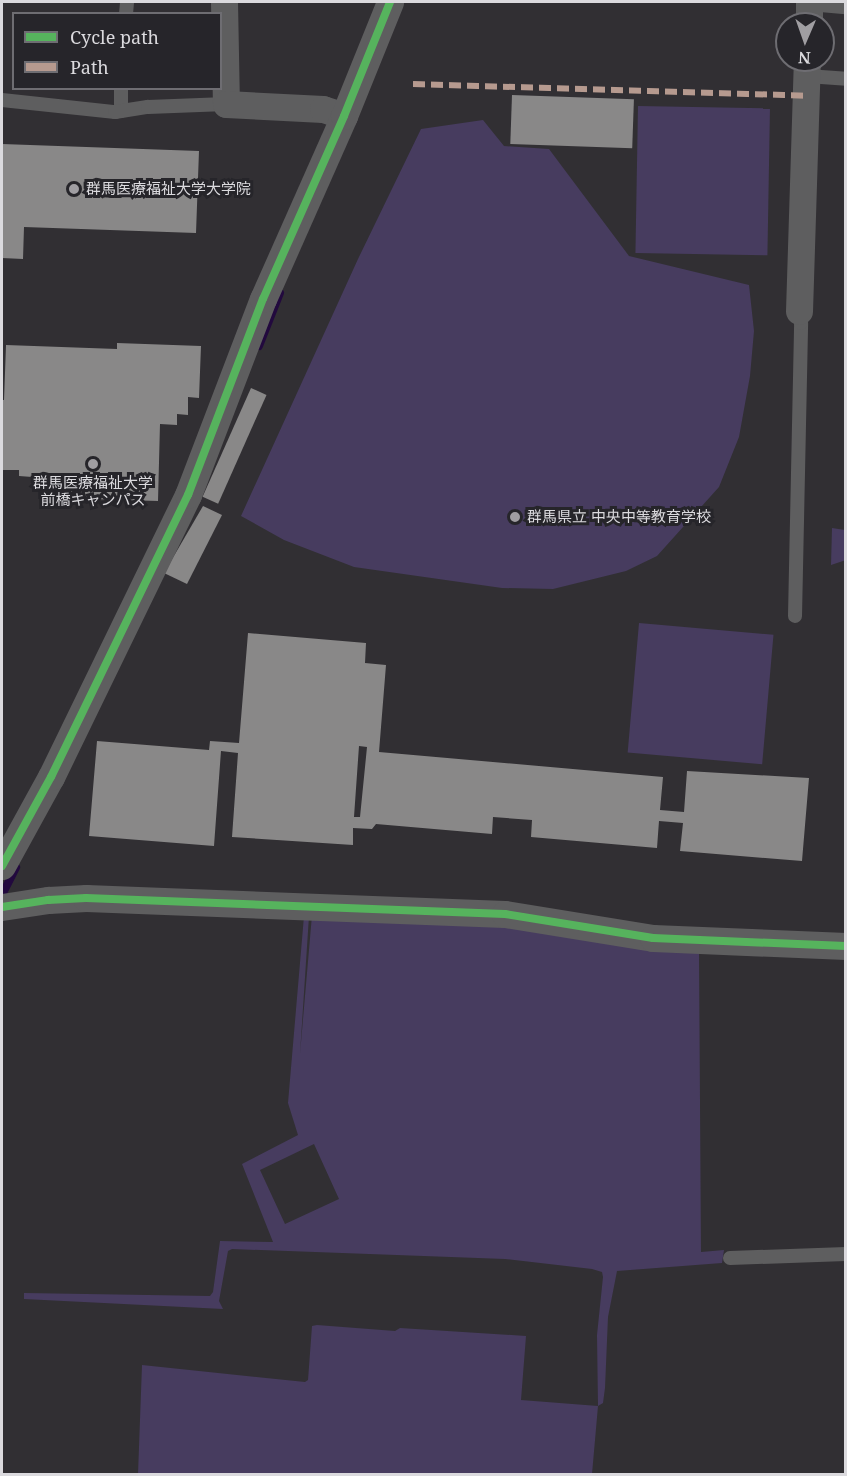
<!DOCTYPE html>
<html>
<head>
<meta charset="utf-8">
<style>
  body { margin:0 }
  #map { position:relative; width:847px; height:1476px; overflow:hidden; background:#312f33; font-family:"Noto Serif","Noto Sans JP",serif }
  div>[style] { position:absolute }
  .green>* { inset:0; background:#473c5f; transform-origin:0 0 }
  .stream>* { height:8px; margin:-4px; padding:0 4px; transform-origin:4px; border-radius:4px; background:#22093e }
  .building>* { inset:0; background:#898888; transform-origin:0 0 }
  .service>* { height:14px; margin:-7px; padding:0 7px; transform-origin:7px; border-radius:7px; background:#5e5e5f }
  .minor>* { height:27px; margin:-13.5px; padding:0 13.5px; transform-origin:13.5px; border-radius:13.5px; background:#5e5e5f }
  .quiet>* { height:6px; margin-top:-3px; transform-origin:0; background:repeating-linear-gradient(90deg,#b69a8f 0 12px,transparent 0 18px) }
  .cycleway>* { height:8px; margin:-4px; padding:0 4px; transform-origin:4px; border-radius:4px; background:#56b35d }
  .dots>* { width:16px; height:16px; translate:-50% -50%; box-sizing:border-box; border:3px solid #26252a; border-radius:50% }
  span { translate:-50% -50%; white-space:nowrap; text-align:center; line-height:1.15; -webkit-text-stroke:6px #26252a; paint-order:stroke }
  .poi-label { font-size:15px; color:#dbdade }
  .left { translate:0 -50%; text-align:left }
  .frame { position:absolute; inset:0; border:3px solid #dbdade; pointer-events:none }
  .legend { position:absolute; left:12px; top:12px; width:210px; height:78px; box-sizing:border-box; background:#26252a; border:2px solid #6e6d72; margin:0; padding:8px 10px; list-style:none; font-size:18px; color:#dbdade }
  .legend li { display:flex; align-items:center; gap:12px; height:30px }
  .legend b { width:30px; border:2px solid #6e6d72 }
  .north { position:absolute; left:775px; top:12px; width:60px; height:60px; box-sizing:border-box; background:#26252a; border:2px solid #6e6d72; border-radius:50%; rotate:182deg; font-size:16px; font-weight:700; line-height:24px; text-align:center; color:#dbdade }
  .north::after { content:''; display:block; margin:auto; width:21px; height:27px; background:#a09ea2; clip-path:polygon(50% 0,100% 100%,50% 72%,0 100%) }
</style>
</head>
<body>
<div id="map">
  <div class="green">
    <i style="left:638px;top:106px;width:132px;height:147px;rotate:1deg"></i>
    <i style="clip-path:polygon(483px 120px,504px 146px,549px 149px,629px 256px,749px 285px,754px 331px,750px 376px,739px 437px,719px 487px,657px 556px,626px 571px,553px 589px,502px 588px,354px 567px,284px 540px,241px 516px,358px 259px,421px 129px)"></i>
    <i style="clip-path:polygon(832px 528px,845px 530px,846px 560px,831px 565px)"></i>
    <i style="left:639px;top:623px;width:135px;height:130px;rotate:5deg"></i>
    <i style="clip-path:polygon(evenodd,312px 915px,508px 924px,699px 952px,701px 1252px,724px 1250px,722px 1263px,617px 1271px,608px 1317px,605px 1388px,603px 1403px,598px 1406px,592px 1474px,138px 1474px,142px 1365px,305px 1382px,308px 1380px,312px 1326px,317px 1325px,395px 1331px,400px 1328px,526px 1336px,521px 1400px,598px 1406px,597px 1335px,603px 1277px,602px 1272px,592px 1269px,505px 1259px,232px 1249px,228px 1251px,219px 1301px,223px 1309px,24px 1299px,24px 1293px,210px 1296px,213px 1292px,220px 1241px,273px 1242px,242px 1164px,298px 1135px,288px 1103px,304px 916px,309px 916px,300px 1054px,312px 915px,314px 1144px,339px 1199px,285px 1224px,260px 1170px,314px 1144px)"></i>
  </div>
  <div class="stream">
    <i style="left:259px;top:346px;width:57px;rotate:-68.4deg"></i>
    <i style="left:2px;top:895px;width:31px;rotate:-63deg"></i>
  </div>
  <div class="building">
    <i style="left:512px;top:95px;width:122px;height:49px;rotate:2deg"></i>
    <i style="clip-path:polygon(2px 144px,199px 151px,196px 233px,24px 227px,23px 259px,2px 258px)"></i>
    <i style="clip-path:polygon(117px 343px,201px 346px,199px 398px,188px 397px,188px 415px,177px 414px,177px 425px,160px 424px,158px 501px,58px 498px,59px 479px,19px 476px,19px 470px,2px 470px,2px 400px,4px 400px,6px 345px,117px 349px)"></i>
    <i style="left:251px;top:388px;width:17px;height:119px;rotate:24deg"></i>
    <i style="clip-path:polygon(203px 506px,222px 515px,187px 584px,164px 573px)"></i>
    <i style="clip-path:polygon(evenodd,248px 633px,366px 643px,365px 663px,386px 665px,379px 752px,663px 777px,660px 810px,684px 812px,687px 771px,809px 778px,802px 861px,680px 851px,683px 823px,659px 821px,657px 848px,531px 837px,532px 820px,493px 817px,492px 834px,376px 824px,372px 829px,353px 828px,353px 845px,232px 837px,238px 753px,221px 751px,214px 846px,89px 836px,97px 741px,209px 750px,210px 741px,239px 743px,248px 633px,359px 746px,367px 747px,360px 817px,354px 817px,359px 746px)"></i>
  </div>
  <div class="service">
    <i style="left:809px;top:4px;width:37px;rotate:5deg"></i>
    <i style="left:126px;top:14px;width:12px;rotate:-85deg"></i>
    <i style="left:807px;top:76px;width:39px;rotate:4deg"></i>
    <i style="left:121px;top:88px;width:23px;rotate:90deg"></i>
    <i style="left:2px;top:100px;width:114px;rotate:6.1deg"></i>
    <i style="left:115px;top:112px;width:33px;rotate:-9deg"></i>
    <i style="left:148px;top:107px;width:78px;rotate:-2.2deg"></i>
    <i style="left:795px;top:616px;width:293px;rotate:-88.8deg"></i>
    <i style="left:801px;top:323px;width:12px;rotate:-99deg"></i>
    <i style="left:730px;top:1258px;width:116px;rotate:-2deg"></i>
  </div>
  <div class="minor">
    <i style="left:224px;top:2px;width:102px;rotate:88.9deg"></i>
    <i style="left:226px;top:104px;width:97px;rotate:3deg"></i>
    <i style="left:323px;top:109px;width:22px;rotate:18deg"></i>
    <i style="left:809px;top:24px;width:22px;rotate:-90deg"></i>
    <i style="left:799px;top:311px;width:251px;rotate:-88.2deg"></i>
    <i style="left:2px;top:866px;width:102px;rotate:-61.2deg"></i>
    <i style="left:51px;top:777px;width:314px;rotate:-64.1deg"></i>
    <i style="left:188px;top:495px;width:210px;rotate:-69.1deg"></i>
    <i style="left:263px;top:299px;width:200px;rotate:-66.1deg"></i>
    <i style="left:344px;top:116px;width:123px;rotate:-68deg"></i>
    <i style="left:2px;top:907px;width:47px;rotate:-8.7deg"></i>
    <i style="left:48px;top:900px;width:38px;rotate:-3deg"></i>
    <i style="left:86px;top:898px;width:419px;rotate:2.2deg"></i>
    <i style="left:505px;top:914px;width:150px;rotate:9.2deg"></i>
    <i style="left:653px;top:938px;width:193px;rotate:2.4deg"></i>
  </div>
  <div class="quiet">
    <i style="left:413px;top:84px;width:393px;rotate:1.7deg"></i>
  </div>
  <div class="cycleway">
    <i style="left:2px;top:866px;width:102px;rotate:-61.2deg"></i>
    <i style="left:51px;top:777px;width:314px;rotate:-64.1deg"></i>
    <i style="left:188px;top:495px;width:210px;rotate:-69.1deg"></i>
    <i style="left:263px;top:299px;width:200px;rotate:-66.1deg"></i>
    <i style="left:344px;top:116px;width:123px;rotate:-68deg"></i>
    <i style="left:2px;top:907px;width:47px;rotate:-8.7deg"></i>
    <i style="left:48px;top:900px;width:38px;rotate:-3deg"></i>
    <i style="left:86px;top:898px;width:419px;rotate:2.2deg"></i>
    <i style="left:505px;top:914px;width:150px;rotate:9.2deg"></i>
    <i style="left:653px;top:938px;width:193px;rotate:2.4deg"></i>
  </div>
  <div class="dots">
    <i style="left:74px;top:189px;background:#a09ea2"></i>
    <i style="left:93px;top:464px;background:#a09ea2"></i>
    <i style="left:515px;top:517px;background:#a09ea2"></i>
  </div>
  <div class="poi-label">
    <span class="left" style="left:86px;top:189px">群馬医療福祉大学大学院</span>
    <span style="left:93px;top:491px">群馬医療福祉大学<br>前橋キャンパス</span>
    <span class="left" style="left:527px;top:517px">群馬県立 中央中等教育学校</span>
  </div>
  <div class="frame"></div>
  <ul class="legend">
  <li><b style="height:8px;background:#56b35d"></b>Cycle path</li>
  <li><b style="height:8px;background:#b69a8f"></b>Path</li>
  </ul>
  <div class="north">N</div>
</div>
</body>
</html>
